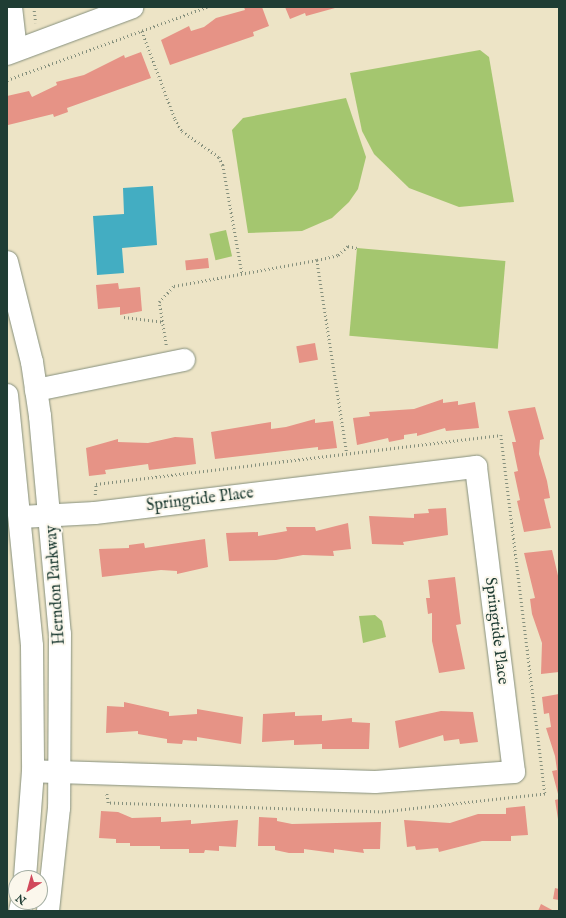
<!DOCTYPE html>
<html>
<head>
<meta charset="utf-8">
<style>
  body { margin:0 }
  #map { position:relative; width:566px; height:918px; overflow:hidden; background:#ede4c6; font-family:"IM FELL English",serif }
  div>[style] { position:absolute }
  .green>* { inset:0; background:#a4c66f; transform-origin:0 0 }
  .water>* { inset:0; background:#43adc2 }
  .building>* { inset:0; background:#e69386; transform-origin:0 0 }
  .path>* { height:2.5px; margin-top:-1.25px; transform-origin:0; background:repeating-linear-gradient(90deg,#86907d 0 1px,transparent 0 4px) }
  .roads { filter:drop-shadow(0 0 1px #86907d) drop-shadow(0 0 1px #86907d) }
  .minor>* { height:22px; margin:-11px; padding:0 11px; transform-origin:11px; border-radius:11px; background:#fff }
  .major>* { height:22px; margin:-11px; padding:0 11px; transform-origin:11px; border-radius:11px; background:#fff }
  span { translate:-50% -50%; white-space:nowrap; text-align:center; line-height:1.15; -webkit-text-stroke:4px #fbf7ec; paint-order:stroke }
  .street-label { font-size:16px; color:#1f3d34 }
  .frame { position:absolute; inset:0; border:8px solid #1f3d34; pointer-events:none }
  .north { position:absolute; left:8px; top:870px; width:40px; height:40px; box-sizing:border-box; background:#fbf7ec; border:1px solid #a3ada2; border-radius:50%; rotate:217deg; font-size:11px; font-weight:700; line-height:16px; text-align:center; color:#1f3d34 }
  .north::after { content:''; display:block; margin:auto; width:14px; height:18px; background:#d1495b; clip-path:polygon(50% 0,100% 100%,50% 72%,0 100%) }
</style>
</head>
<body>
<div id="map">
  <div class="green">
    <i style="clip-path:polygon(480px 50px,489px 57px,514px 202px,459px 207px,409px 188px,374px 154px,362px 131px,350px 73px)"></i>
    <i style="clip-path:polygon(346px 98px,366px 157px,358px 189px,349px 202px,332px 218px,302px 231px,248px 233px,232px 130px,243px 118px)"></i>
    <i style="left:226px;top:230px;width:27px;height:17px;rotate:77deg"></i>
    <i style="left:357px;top:248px;width:149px;height:88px;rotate:5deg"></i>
    <i style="clip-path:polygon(375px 615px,382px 621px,386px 637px,363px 643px,359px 616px)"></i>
  </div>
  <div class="water">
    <i style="clip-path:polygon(153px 186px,157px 245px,122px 248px,124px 273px,97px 275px,93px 216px,124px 214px,123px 188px)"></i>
  </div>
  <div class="building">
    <i style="clip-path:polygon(244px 7px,262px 7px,269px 26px,253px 32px,254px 36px,170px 65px,161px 40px,189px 26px,191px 31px,204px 27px,216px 18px,245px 10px)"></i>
    <i style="clip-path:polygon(285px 7px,335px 7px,335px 8px,306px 16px,305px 13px,290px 19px)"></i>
    <i style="clip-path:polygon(141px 52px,151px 78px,67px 108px,68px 112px,54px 117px,53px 114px,8px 125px,7px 96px,29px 91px,32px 97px,57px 85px,56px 82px,84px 75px,124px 55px,125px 58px)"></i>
    <i style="left:208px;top:258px;width:10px;height:23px;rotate:84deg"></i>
    <i style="clip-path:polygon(118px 283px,119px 289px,140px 287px,142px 311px,120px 315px,120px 307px,98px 309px,96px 285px)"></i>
    <i style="left:315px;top:343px;width:17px;height:19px;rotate:80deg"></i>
    <i style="clip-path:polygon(443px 399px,443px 403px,458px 401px,458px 405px,475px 402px,479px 428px,446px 431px,445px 428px,417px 436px,417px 433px,404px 435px,404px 439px,389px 442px,388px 438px,357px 445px,353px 418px,370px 416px,369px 412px,414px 409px)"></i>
    <i style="clip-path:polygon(535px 407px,544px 439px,540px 440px,539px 454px,547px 481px,550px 498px,544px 499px,551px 528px,524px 532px,517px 501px,520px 500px,514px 472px,518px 471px,512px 442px,516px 442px,508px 411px)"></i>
    <i style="clip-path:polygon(315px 419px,315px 423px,333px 421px,337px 448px,318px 450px,318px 447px,215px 459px,211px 432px,271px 422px,271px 429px,286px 427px)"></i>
    <i style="clip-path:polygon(175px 437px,193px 438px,196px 464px,149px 470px,148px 464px,105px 470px,106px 474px,89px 476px,86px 448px,118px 439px,118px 442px,148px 443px)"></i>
    <i style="clip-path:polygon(446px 508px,448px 535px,403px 542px,404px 545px,372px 544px,369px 516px,414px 518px,414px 514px,429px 513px,428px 509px)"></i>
    <i style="clip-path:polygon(348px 523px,351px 549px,333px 551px,334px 556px,303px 555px,276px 560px,229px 561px,226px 533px,258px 532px,258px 536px,287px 531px,286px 527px,315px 527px,316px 531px)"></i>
    <i style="clip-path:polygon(205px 539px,208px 567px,177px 574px,177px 571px,161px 570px,102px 577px,99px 549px,129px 548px,129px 545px,144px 543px,145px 548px)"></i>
    <i style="clip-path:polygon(552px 550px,559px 580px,559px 672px,541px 674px,542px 643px,532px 614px,530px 599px,535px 598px,524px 553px)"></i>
    <i style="clip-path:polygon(455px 577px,461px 624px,456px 625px,465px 669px,439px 673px,432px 641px,432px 613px,428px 614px,426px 598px,430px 598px,428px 580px)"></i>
    <i style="clip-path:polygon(559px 694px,559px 794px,558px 794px,552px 771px,557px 770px,555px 756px,546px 728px,551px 727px,549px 713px,544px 714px,542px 697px)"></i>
    <i style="clip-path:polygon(124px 702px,169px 712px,169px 716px,197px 714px,197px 709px,243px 717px,241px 744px,197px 737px,197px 741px,183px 740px,182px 744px,167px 743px,167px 739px,138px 734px,138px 731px,106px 733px,107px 706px,124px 707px)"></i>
    <i style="clip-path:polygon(441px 711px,473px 712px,478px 742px,460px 744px,459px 739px,444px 741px,443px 735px,399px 748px,395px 721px)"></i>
    <i style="clip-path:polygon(295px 712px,295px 716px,322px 715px,322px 721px,352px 718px,352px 722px,370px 723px,369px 749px,322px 749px,322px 744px,294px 745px,294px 740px,262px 742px,263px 714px)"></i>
    <i style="clip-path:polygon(559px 799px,559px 819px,558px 819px,555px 800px)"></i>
    <i style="clip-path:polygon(525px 806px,528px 835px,511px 836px,511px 841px,482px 841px,439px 852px,438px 848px,416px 850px,415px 846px,407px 847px,404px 820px,450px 823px,478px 814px,506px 814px,506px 808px)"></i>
    <i style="clip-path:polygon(101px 811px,118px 812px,132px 818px,161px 817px,161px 822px,191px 820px,191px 824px,238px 820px,236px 847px,219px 846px,219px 851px,205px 850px,204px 853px,189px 853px,189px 849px,160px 849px,160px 846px,130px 846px,130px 843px,116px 843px,116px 839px,99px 838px)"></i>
    <i style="clip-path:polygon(259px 817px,277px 818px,277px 821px,292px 824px,381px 822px,380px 849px,363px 849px,364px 853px,334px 849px,334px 853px,304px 849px,304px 853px,289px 853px,275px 850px,275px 846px,258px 846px)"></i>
    <i style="clip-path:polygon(555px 888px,559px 889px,559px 900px,553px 899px)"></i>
    <i style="clip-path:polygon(541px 904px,554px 911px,538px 911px)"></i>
  </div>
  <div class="path">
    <i style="left:34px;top:7px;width:16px;rotate:83deg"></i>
    <i style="left:142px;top:31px;width:94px;rotate:69.4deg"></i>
    <i style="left:175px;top:119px;width:14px;rotate:60deg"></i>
    <i style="left:182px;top:131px;width:45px;rotate:35.1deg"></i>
    <i style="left:219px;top:157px;width:9px;rotate:63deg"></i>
    <i style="left:223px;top:165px;width:110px;rotate:80deg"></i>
    <i style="left:7px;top:80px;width:213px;rotate:-20.1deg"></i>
    <i style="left:317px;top:260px;width:195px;rotate:81.2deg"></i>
    <i style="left:124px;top:317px;width:39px;rotate:7deg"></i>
    <i style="left:166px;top:345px;width:44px;rotate:-99.2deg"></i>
    <i style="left:159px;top:302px;width:22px;rotate:-47deg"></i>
    <i style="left:174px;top:286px;width:145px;rotate:-10.3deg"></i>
    <i style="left:317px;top:260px;width:22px;rotate:-13deg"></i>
    <i style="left:338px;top:255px;width:13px;rotate:-42deg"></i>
    <i style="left:348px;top:246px;width:9px;rotate:13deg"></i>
    <i style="left:95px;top:495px;width:11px;rotate:-85deg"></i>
    <i style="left:96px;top:484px;width:408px;rotate:-6.9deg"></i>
    <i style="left:501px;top:435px;width:362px;rotate:83deg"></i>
    <i style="left:545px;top:794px;width:163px;rotate:173.7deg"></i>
    <i style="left:383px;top:812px;width:275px;rotate:-178.1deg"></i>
    <i style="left:108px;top:803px;width:12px;rotate:-99deg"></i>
  </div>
  <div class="roads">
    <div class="minor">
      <i style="left:11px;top:7px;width:43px;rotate:83.4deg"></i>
      <i style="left:7px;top:54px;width:134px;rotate:-20.5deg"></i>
      <i style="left:36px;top:390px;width:151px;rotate:-11.5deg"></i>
      <i style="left:21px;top:517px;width:74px;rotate:-3.1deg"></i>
      <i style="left:95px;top:513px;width:384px;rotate:-6.9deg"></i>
      <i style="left:476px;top:467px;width:307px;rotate:82.9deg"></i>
      <i style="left:514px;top:772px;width:139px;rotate:175.9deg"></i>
      <i style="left:375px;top:782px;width:342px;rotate:-178.2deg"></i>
    </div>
    <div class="major">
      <i style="left:7px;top:262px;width:103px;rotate:76deg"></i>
      <i style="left:32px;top:362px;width:55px;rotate:81.6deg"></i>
      <i style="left:40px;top:416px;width:219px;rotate:84.8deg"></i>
      <i style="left:60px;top:634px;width:174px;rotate:90.3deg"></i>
      <i style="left:59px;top:808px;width:104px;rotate:96.1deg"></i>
      <i style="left:7px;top:395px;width:252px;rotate:84.3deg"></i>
      <i style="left:32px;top:646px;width:125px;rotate:89.5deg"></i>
      <i style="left:33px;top:771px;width:107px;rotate:94.3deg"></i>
      <i style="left:20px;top:911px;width:9px;rotate:-77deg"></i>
    </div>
  </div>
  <div class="street-label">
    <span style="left:200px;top:500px;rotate:-7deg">Springtide Place</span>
    <span style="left:56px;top:585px;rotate:-94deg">Herndon Parkway</span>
    <span style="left:496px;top:631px;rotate:83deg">Springtide Place</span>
  </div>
  <div class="frame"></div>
  <div class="north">N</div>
</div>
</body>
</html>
